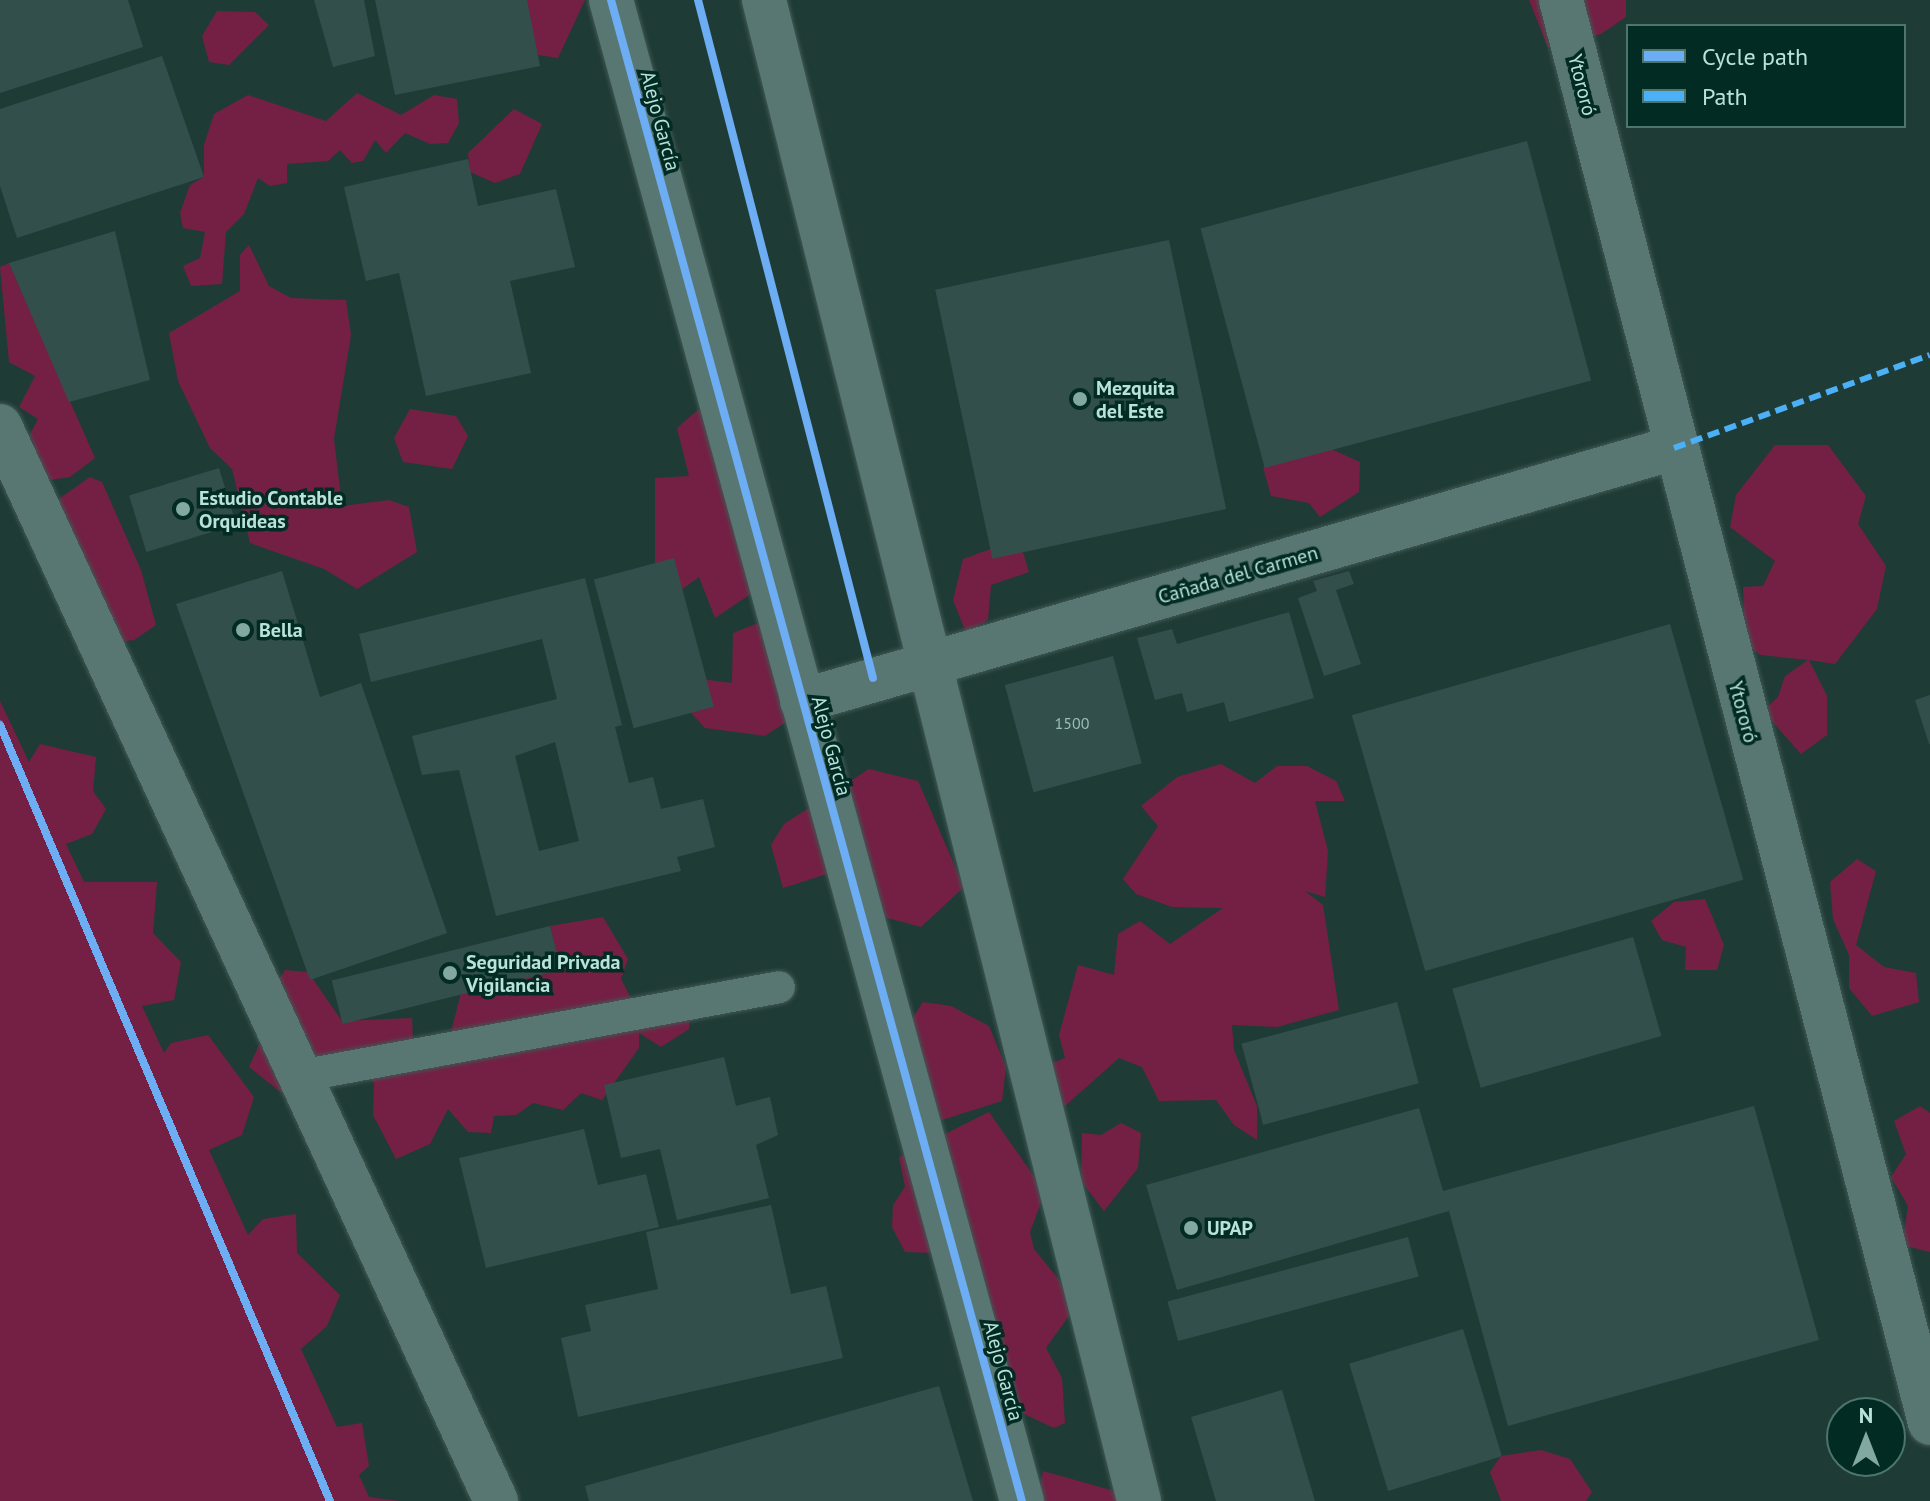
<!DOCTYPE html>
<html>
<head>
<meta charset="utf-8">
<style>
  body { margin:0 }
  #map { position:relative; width:1930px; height:1501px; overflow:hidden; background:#1f3b36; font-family:"PT Sans",sans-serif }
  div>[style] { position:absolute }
  .green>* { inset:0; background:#742045 }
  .building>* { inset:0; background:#334f4c; transform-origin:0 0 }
  .roads { filter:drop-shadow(0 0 2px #405853) drop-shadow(0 0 2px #405853) }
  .service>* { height:32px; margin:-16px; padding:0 16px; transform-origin:16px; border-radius:16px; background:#597772 }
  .minor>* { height:44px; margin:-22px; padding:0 22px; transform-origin:22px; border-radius:22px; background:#597772 }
  .tertiary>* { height:44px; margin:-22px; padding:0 22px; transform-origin:22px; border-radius:22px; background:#597772 }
  .quiet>* { height:6px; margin-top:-3px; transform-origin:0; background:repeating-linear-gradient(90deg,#4cb0f7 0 12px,transparent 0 18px) }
  .cycleway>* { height:8px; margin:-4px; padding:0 4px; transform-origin:4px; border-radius:4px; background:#6dadf4 }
  .dots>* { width:22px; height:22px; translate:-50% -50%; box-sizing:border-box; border:4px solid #022b24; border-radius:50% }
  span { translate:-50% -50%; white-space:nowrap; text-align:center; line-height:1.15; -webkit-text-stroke:7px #022b24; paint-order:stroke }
  .number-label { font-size:16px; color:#98beb6 }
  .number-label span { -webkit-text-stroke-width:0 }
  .street-label { font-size:20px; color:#b9e3da }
  .poi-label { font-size:20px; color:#b9e3da; font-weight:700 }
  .left { translate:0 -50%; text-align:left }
  .legend { position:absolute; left:1626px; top:24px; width:280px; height:104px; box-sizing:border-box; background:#022b24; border:2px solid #4b756d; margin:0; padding:10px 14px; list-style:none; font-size:24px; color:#b9e3da }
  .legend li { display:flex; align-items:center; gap:16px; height:40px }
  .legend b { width:40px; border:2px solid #4b756d }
  .north { position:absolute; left:1826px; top:1397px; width:80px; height:80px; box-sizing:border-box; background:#022b24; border:2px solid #4b756d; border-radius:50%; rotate:0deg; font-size:22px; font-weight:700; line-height:32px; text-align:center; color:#b9e3da }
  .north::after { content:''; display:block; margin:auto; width:28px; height:36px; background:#83a8a1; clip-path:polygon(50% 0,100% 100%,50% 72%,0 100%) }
</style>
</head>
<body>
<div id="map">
  <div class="green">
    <i style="clip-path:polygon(519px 0,585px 0,558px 58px,538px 55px)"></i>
    <i style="clip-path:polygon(1529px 0,1626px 0,1626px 17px,1601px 34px,1548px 48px)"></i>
    <i style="clip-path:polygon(217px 11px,255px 12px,269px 25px,229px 65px,209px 62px,202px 36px)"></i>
    <i style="clip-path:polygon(357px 93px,401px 115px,434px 95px,457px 99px,459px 123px,448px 143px,430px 144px,405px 133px,386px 153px,375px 140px,363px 161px,352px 163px,340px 150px,328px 161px,287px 164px,287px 183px,270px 186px,258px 178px,244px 214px,226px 232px,222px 284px,191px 286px,183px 266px,200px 258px,205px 232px,183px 228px,180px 213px,190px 185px,204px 177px,204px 145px,214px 114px,248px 95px,326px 121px)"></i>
    <i style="clip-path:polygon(514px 109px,542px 124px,520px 174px,495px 183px,470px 172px,468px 153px)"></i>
    <i style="clip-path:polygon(249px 245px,269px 286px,291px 298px,346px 300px,351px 335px,334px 439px,342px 506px,389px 500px,409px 507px,417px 552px,357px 589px,324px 569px,250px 543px,232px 469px,210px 448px,178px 381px,169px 333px,240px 291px,240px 255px)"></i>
    <i style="clip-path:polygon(9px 263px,95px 458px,70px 477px,44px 481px,30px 434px,38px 419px,19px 407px,35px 376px,9px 362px,0 267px)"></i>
    <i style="clip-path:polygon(410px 409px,456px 416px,468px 436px,452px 469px,403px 462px,394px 438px)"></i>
    <i style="clip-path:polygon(699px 409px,727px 435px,770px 581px,715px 618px,699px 577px,667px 600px,655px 584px,655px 478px,689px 476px,677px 428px)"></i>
    <i style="clip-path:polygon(1775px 445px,1828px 445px,1866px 496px,1858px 524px,1886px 566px,1877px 609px,1835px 664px,1809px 660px,1827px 696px,1827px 735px,1801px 754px,1763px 711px,1778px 697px,1785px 676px,1808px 660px,1760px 655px,1745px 643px,1743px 587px,1763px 586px,1775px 561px,1730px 527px,1736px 495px)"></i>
    <i style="clip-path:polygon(1331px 449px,1360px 462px,1359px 492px,1320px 517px,1309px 503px,1271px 496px,1263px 467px)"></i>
    <i style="clip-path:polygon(90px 477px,102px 482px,141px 570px,156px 625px,134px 640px,112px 643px,53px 503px)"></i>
    <i style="clip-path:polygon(1019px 539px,1029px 572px,991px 585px,988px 620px,966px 633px,953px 600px,963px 559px)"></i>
    <i style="clip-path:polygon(766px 620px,795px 716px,765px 736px,705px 728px,672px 692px,677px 676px,732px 683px,733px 633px)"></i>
    <i style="clip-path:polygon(0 701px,29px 762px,40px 744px,96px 757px,93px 791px,106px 809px,92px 834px,66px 844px,84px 882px,157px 882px,153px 933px,181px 962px,174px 1000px,142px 1006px,164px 1053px,171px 1043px,208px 1035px,254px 1097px,242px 1135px,209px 1150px,248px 1235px,263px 1219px,296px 1214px,297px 1253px,340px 1295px,327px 1326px,301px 1349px,337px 1427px,362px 1423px,369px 1466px,359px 1475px,369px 1497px,399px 1501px,0 1501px)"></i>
    <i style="clip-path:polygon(1221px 764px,1255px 783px,1277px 766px,1307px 766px,1336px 781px,1345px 801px,1315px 801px,1328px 851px,1325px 897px,1305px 891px,1323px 905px,1339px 1010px,1277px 1027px,1232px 1025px,1234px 1050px,1257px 1106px,1257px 1140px,1234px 1125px,1216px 1100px,1159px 1101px,1142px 1067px,1119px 1058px,1065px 1106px,1039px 1102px,1031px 1071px,1065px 1058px,1059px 1035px,1078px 965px,1114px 975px,1118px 934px,1140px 921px,1170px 944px,1223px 908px,1172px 907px,1136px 894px,1123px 879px,1158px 826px,1141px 806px,1177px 777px)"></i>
    <i style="clip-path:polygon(869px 769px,918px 781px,964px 887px,921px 927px,862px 911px,827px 874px,783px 888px,771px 845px,784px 824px)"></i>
    <i style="clip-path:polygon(1857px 859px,1876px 871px,1856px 945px,1884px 967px,1916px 973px,1919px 1002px,1872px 1016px,1849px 988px,1849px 955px,1833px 919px,1830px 882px)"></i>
    <i style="clip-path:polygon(1705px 899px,1724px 945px,1717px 970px,1685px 970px,1686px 947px,1662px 940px,1651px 921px,1674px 902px)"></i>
    <i style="clip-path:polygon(603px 917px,628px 959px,621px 979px,637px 1010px,692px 1001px,689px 1029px,661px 1047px,639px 1033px,639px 1048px,602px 1100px,581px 1093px,563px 1110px,533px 1103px,516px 1115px,494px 1116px,491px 1133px,468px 1132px,448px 1109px,430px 1144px,396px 1159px,373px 1115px,374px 1082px,354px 1071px,298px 1106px,249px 1067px,263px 1036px,265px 1001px,285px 970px,308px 972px,342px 1021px,412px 1018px,413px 1040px,445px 1055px,461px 993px,560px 970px,550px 926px)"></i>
    <i style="clip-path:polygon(923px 1002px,951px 1006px,989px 1026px,1006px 1067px,1002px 1101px,920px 1127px,887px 1057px)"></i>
    <i style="clip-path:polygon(1920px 1106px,1930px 1113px,1930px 1252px,1902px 1245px,1908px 1206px,1891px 1177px,1906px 1154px,1894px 1121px)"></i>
    <i style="clip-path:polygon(989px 1112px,1045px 1192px,1030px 1232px,1034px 1249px,1078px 1303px,1046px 1348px,1062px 1378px,1065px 1423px,1054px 1428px,1024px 1414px,934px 1253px,905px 1252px,892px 1227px,893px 1205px,905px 1187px,899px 1157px)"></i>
    <i style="clip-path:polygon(1121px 1123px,1141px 1133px,1138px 1168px,1104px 1211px,1081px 1181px,1082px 1133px,1101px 1135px)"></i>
    <i style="clip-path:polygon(1541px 1450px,1570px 1459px,1592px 1492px,1586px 1501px,1501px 1501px,1490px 1472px,1501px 1456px)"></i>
    <i style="clip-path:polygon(1043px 1471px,1118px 1492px,1121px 1501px,1037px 1501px)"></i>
  </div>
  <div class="building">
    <i style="clip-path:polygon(0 0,128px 0,143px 47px,0 93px)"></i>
    <i style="clip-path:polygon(314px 0,364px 0,375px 56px,333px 67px)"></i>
    <i style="clip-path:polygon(375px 0,527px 0,540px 66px,395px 95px)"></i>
    <i style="clip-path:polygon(162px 56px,204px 177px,17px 238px,0 186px,0 109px)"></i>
    <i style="left:1527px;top:141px;width:248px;height:338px;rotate:75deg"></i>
    <i style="clip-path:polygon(468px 159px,478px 206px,556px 189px,575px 267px,510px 281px,531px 373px,426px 396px,399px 273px,366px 281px,344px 187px)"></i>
    <i style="clip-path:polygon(115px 231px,150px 380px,69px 402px,9px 263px)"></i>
    <i style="left:1169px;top:240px;width:275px;height:239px;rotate:78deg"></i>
    <i style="left:219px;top:468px;width:59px;height:94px;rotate:73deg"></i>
    <i style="left:674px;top:558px;width:154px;height:83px;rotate:75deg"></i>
    <i style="clip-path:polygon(282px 571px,320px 697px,361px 683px,447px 933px,310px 980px,176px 604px)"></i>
    <i style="clip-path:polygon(1349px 571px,1354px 584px,1336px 590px,1361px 664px,1324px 676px,1298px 598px,1317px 591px,1313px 581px)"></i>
    <i style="clip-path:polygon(evenodd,585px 578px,622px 725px,615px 727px,629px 783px,653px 777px,661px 809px,703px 799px,715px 847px,677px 857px,681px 871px,496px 916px,459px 770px,422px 775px,412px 736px,557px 699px,542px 639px,371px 682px,359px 634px,585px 578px,555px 742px,579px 841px,539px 851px,515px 756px,555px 742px)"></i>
    <i style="clip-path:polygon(1289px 612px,1314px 698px,1229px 722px,1224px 702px,1187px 712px,1182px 693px,1155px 700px,1137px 638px,1172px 629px,1177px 644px)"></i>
    <i style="left:1670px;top:624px;width:266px;height:331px;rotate:74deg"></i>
    <i style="left:1113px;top:656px;width:111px;height:112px;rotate:75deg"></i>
    <i style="clip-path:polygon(1930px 695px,1930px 744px,1929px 744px,1915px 700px)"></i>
    <i style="left:550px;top:926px;width:45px;height:225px;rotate:76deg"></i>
    <i style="left:1633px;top:937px;width:103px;height:188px;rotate:74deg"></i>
    <i style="left:1397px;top:1002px;width:84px;height:161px;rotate:75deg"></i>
    <i style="clip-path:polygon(724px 1057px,736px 1106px,770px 1097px,778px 1135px,756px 1145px,769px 1198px,677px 1220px,660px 1149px,621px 1158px,604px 1085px)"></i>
    <i style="clip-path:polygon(1754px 1106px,1819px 1340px,1508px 1426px,1449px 1211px,1177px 1290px,1146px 1185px,1419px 1108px,1443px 1191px)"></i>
    <i style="clip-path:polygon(584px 1129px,598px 1185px,646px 1174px,659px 1227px,486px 1268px,459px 1158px)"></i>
    <i style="clip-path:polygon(771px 1205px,791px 1294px,826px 1286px,843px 1358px,578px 1417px,561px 1338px,591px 1331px,585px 1305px,658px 1289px,646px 1232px)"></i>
    <i style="left:1408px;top:1237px;width:41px;height:249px;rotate:75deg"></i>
    <i style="left:1463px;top:1329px;width:133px;height:119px;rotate:73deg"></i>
    <i style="clip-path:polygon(939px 1386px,973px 1501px,589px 1501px,585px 1486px)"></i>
    <i style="clip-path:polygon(1282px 1390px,1315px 1501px,1216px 1501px,1191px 1417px)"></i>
  </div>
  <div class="roads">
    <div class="service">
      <i style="left:300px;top:1076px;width:487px;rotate:-10.5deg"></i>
    </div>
    <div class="minor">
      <i style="left:1561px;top:0;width:1470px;rotate:75.46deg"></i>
      <i style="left:0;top:426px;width:1184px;rotate:65.23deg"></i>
      <i style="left:802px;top:701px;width:908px;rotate:-16.18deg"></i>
    </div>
    <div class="tertiary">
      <i style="left:611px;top:0;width:1556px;rotate:74.69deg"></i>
      <i style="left:764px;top:0;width:1547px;rotate:75.97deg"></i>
    </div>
  </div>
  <div class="quiet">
    <i style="left:1674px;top:448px;width:272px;rotate:-20deg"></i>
  </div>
  <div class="cycleway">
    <i style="left:611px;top:0;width:1556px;rotate:74.69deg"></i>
    <i style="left:698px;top:0;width:700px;rotate:75.53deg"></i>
    <i style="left:0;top:725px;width:843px;rotate:66.96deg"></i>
  </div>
  <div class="dots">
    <i style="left:1080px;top:399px;background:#83a8a1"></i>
    <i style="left:183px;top:509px;background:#83a8a1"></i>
    <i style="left:243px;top:630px;background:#83a8a1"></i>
    <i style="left:450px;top:973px;background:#83a8a1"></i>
    <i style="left:1191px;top:1228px;background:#83a8a1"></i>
  </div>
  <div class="number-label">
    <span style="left:1072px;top:723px">1500</span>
  </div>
  <div class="street-label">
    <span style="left:1582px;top:85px;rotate:76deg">Ytororó</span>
    <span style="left:660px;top:121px;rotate:75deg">Alejo García</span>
    <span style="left:1238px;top:575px;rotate:-16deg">Cañada del Carmen</span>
    <span style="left:1743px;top:712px;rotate:75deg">Ytororó</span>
    <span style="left:831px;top:746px;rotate:75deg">Alejo García</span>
    <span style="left:1003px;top:1371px;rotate:75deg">Alejo García</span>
  </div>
  <div class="poi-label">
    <span class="left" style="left:1096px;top:400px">Mezquita<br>del Este</span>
    <span class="left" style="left:199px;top:510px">Estudio Contable<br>Orquideas</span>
    <span class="left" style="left:259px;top:630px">Bella</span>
    <span class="left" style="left:466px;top:974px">Seguridad Privada<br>Vigilancia</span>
    <span class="left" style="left:1207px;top:1228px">UPAP</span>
  </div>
  <ul class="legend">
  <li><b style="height:10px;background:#6dadf4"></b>Cycle path</li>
  <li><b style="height:10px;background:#4cb0f7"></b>Path</li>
  </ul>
  <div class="north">N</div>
</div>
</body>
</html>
